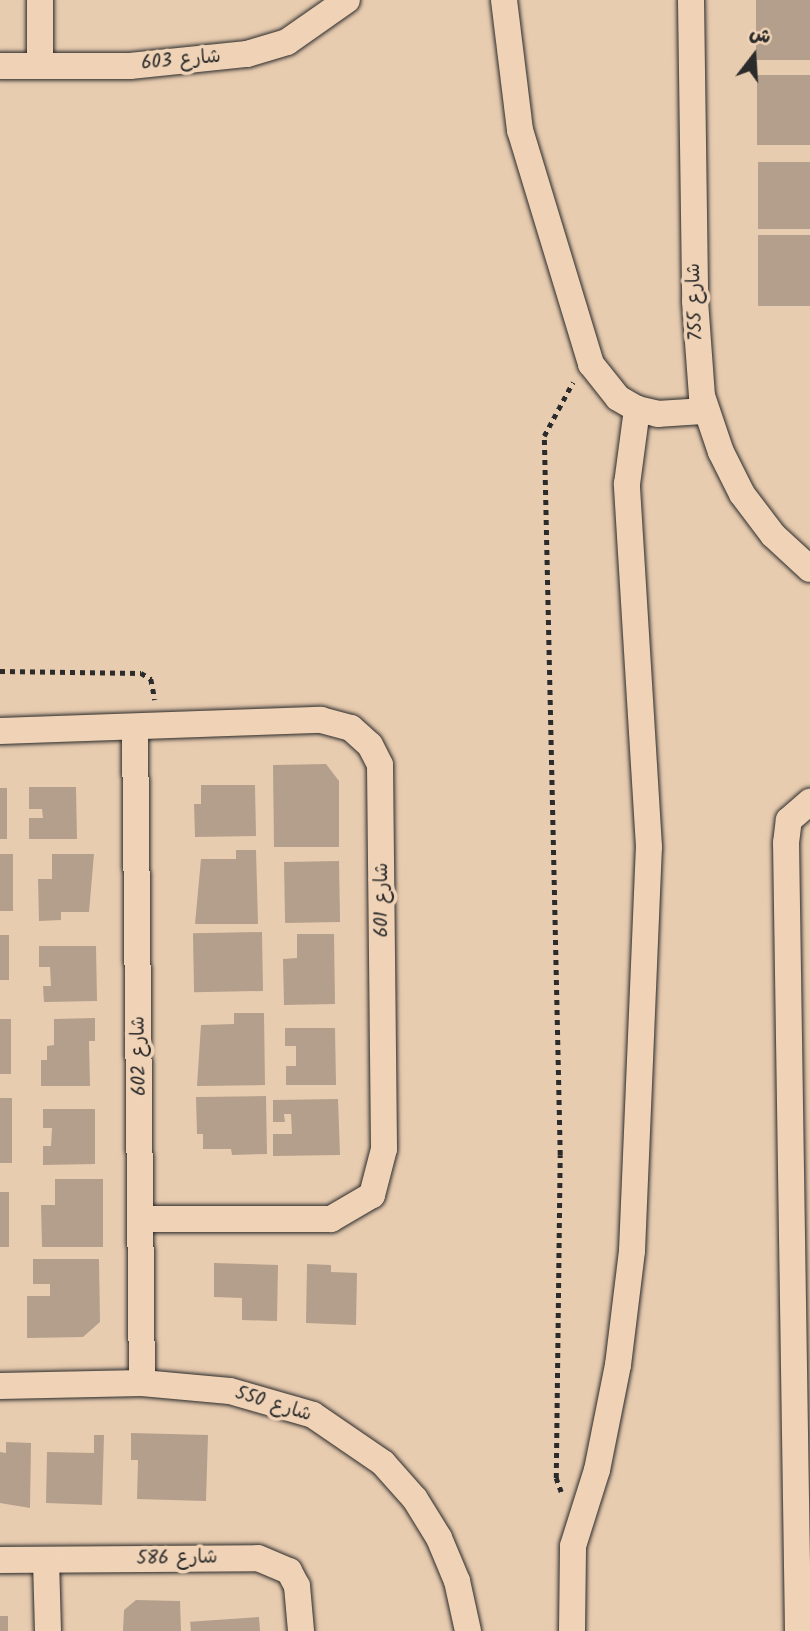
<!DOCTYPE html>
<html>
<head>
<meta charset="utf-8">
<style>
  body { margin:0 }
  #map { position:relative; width:810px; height:1631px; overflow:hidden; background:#e8ccb0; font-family:Kalam,"Playpen Sans Arabic",sans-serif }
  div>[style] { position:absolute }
  .building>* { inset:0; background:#b39f8b; transform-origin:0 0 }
  .path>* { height:4.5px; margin-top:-2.25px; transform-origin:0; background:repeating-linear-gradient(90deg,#2b2b2b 0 5px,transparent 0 10px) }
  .roads { filter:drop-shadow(0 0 2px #2b2b2b) drop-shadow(0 0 2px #2b2b2b) }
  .minor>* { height:26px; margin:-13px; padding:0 13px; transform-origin:13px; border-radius:13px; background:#f0d3b6 }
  span { translate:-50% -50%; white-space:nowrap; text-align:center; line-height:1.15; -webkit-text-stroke:7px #f0d3b6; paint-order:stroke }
  .street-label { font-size:19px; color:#2b2b2b }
  .north { position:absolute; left:719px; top:21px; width:70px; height:70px; -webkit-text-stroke:5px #f0d3b6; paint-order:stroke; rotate:17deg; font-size:19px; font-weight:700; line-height:28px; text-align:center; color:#2b2b2b }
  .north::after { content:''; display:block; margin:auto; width:24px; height:32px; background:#2b2b2b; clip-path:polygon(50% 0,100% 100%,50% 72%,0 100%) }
</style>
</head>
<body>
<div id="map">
  <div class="building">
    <i style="left:756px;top:0;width:54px;height:60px"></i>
    <i style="left:810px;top:75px;width:70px;height:53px;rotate:90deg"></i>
    <i style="left:810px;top:162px;width:67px;height:52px;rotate:90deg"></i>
    <i style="left:810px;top:235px;width:71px;height:52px;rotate:90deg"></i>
    <i style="clip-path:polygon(326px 764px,339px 781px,339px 847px,274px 847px,273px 765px)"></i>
    <i style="clip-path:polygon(201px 785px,255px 785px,256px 836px,195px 837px,194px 804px,201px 804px)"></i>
    <i style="clip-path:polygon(29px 787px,76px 787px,77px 839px,29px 839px,29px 818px,43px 818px,42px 809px,29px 809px)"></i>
    <i style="left:0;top:788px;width:7px;height:51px"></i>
    <i style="clip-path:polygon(236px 850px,256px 850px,258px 924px,195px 924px,201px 859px,236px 859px)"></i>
    <i style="left:0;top:854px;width:13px;height:57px"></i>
    <i style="clip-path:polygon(52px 854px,94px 854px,89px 912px,61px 912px,61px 920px,39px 921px,38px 879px,52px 879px)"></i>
    <i style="left:339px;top:861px;width:61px;height:55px;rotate:89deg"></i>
    <i style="left:262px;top:932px;width:59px;height:69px;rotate:89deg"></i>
    <i style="clip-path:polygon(297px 934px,334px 934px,335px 1004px,284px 1005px,283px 959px,297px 958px)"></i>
    <i style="left:0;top:935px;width:9px;height:45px"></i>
    <i style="clip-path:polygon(39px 946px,96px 946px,97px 1001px,44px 1002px,43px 986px,51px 986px,50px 967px,39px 967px)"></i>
    <i style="clip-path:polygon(234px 1013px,264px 1013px,265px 1085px,197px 1086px,201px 1025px,234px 1024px)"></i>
    <i style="clip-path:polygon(95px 1018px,95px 1041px,89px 1041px,90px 1086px,41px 1086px,41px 1060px,47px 1060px,47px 1046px,54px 1045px,54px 1019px)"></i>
    <i style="left:0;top:1019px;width:11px;height:55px"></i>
    <i style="clip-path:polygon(285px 1028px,335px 1028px,336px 1085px,286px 1085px,286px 1066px,296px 1066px,296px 1046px,285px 1046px)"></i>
    <i style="clip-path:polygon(266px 1096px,267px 1154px,232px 1155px,231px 1149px,203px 1149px,203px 1134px,197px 1134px,196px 1097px)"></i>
    <i style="left:0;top:1098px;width:12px;height:65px"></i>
    <i style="clip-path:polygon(338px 1099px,340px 1155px,273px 1156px,273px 1134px,292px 1134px,291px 1114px,284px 1114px,285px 1122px,273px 1122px,273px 1100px)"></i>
    <i style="clip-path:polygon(43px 1109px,95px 1109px,95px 1164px,43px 1165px,43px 1146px,51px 1146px,52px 1128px,43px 1128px)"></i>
    <i style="clip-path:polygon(55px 1179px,103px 1179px,103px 1247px,42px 1247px,41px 1205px,55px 1205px)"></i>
    <i style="left:0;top:1192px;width:9px;height:55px"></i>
    <i style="clip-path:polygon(33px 1259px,99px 1259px,100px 1322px,83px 1337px,27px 1338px,27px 1296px,50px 1296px,50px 1284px,33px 1284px)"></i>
    <i style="clip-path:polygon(214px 1263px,278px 1265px,277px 1321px,242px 1320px,242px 1298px,214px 1297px)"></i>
    <i style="clip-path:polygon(307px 1264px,331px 1265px,331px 1272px,357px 1273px,356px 1325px,306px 1323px)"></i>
    <i style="clip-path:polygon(131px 1433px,208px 1435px,206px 1501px,137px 1499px,138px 1460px,131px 1460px)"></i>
    <i style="clip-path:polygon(94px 1435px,104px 1435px,102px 1505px,46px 1503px,47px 1452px,94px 1453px)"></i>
    <i style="clip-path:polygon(6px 1442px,31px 1443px,30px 1508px,0 1503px,0 1452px,6px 1453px)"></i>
    <i style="clip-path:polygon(136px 1600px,180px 1601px,181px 1631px,123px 1631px,124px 1610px)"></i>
    <i style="left:0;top:1616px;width:8px;height:15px"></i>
    <i style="left:259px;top:1617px;width:14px;height:69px;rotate:86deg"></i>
  </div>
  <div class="path">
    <i style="left:0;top:671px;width:141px;rotate:0.8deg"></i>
    <i style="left:141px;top:673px;width:12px;rotate:31deg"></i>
    <i style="left:151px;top:679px;width:21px;rotate:79deg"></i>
    <i style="left:561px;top:1492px;width:15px;rotate:-110deg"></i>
    <i style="left:556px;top:1478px;width:323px;rotate:-89.3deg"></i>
    <i style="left:560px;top:1155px;width:719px;rotate:-91.27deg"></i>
    <i style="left:544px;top:436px;width:61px;rotate:-61.8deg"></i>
  </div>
  <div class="roads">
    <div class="minor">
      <i style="left:40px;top:0;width:66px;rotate:90deg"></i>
      <i style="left:504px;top:0;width:131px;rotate:83deg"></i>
      <i style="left:520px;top:130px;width:245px;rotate:73.1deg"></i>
      <i style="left:591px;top:364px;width:43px;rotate:51.5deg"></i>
      <i style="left:618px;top:398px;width:22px;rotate:30deg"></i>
      <i style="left:637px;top:409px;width:22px;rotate:13deg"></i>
      <i style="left:658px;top:414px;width:47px;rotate:-3.7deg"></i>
      <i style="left:691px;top:0;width:301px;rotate:89.2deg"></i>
      <i style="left:695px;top:301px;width:95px;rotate:85.8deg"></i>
      <i style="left:702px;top:396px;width:59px;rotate:71.3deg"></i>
      <i style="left:721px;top:452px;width:47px;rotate:63.4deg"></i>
      <i style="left:742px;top:494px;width:51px;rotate:52.9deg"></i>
      <i style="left:773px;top:535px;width:50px;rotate:42.6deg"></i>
      <i style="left:0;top:66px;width:130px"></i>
      <i style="left:130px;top:66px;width:118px;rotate:-5.9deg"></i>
      <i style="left:247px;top:54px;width:42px;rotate:-16.7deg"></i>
      <i style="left:287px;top:42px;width:73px;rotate:-35deg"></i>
      <i style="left:135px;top:729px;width:654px;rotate:89.39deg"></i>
      <i style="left:0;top:731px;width:321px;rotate:-2deg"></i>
      <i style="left:321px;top:720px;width:31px;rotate:15deg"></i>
      <i style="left:351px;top:728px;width:25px;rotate:42deg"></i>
      <i style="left:370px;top:745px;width:22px;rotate:63deg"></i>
      <i style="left:380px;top:765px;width:384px;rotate:89.4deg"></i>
      <i style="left:384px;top:1149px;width:48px;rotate:104.6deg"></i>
      <i style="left:372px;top:1195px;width:48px;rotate:149.7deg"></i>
      <i style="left:331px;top:1219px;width:189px;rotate:180deg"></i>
      <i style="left:0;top:1386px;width:142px;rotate:-1.2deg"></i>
      <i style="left:142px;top:1383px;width:88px;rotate:5.2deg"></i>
      <i style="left:230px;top:1391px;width:86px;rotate:16.1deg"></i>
      <i style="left:313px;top:1415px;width:85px;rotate:34.4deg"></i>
      <i style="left:383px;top:1463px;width:48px;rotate:48.4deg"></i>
      <i style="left:415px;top:1499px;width:46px;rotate:58.4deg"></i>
      <i style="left:439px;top:1538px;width:47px;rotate:67.3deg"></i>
      <i style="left:457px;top:1581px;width:51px;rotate:77.6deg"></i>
      <i style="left:0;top:1560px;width:258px;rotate:-0.4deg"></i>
      <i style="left:258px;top:1558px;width:34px;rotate:23deg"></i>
      <i style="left:289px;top:1571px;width:17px;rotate:62deg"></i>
      <i style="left:297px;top:1586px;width:45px;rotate:84.9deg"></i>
      <i style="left:46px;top:1560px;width:71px;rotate:88.4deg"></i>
      <i style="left:572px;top:1631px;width:85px;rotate:-89.3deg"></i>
      <i style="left:573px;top:1546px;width:80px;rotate:-72.5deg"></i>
      <i style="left:597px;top:1470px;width:107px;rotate:-78.7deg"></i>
      <i style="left:618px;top:1365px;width:115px;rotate:-83deg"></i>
      <i style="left:632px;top:1251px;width:404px;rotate:-87.6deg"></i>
      <i style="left:649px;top:847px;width:364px;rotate:-93.5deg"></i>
      <i style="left:627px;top:484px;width:76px;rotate:-82.4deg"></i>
      <i style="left:798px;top:1631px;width:788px;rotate:-90.87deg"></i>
      <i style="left:786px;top:843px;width:23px;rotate:-83deg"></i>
      <i style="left:789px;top:820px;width:28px;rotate:-41deg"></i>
    </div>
  </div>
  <div class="street-label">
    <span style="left:181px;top:61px;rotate:-5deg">شارع 603</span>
    <span style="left:696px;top:302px;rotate:-92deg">شارع 755</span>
    <span style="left:383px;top:900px;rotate:-90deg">شارع 601</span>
    <span style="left:140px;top:1056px;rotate:-91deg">شارع 602</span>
    <span style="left:273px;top:1405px;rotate:17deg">شارع 550</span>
    <span style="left:177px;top:1559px;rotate:-1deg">شارع 586</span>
  </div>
  <div class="north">ش</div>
</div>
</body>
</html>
